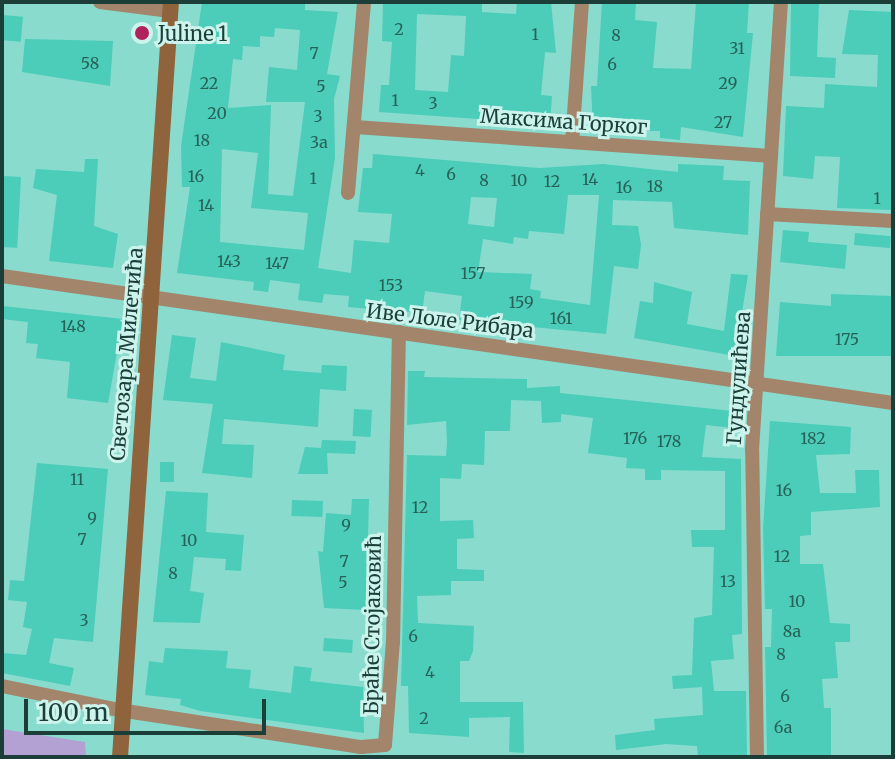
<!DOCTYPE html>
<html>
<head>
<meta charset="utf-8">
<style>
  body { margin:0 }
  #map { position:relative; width:895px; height:759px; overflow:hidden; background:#88dbcd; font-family:Merriweather,serif }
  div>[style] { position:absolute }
  .green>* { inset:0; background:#b4a1d4 }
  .building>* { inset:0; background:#4bcdba; transform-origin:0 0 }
  .minor>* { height:14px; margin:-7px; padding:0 7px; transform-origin:7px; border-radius:7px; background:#a3856b }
  .secondary>* { height:16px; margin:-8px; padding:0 8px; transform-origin:8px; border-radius:8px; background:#8f633c }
  .dots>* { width:22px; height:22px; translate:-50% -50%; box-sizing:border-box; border:4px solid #ccf4ec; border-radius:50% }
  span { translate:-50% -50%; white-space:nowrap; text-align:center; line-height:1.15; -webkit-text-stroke:6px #ccf4ec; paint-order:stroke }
  .number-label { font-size:16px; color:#276258 }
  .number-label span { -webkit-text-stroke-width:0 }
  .poi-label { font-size:20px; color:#1b3e38 }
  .left { translate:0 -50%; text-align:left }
  .street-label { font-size:20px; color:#1b3e38 }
  .frame { position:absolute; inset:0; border:4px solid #1b3e38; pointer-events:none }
  .scale { position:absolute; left:24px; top:699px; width:242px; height:36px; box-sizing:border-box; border:4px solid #1b3e38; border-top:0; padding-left:10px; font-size:24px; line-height:28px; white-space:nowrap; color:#1b3e38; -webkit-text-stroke:6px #ccf4ec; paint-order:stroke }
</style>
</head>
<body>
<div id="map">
  <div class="green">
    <i style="clip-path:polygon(2px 729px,85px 742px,86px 757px,2px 757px)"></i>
  </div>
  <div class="building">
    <i style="clip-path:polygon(evenodd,202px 2px,305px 2px,305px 10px,338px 12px,327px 74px,340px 76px,334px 99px,335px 158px,318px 268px,351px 273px,354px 240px,389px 243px,392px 214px,358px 212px,363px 168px,372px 168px,373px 154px,539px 168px,603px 164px,678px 172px,678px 164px,724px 166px,723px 180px,750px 181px,748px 235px,674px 228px,672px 202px,613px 200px,612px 225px,638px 226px,641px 245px,638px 269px,614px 266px,606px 334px,459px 320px,462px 296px,425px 291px,422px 313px,371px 309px,348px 307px,349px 296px,324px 294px,322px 303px,298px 300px,300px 284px,270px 280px,268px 292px,253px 290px,254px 282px,177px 273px,190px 187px,182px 187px,181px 146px,202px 2px,275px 28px,300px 30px,297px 70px,269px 67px,266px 102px,305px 102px,293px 196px,268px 194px,271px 105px,228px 108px,233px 59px,242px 60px,243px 46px,260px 47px,260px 36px,274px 37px,275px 28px,202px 2px,222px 149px,258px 153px,251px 208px,308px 213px,304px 250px,220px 242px,222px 149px,202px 2px,568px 195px,599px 195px,590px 305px,540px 298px,541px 291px,530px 289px,532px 274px,478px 272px,483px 239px,513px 244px,514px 237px,528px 239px,529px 231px,564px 234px,568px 195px,202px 2px,471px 197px,497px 198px,494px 227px,468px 224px,471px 197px)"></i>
    <i style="clip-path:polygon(evenodd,383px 2px,482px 2px,482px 12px,516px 14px,517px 2px,551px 2px,556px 53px,545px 52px,541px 95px,552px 96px,550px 124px,379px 112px,381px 85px,389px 85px,392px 42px,382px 41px,383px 2px,417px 14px,466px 16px,464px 56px,451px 55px,448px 92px,415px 90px,417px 14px)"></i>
    <i style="clip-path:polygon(602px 2px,636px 2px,635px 20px,657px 22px,653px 68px,691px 69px,696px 2px,749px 2px,747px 33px,753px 33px,743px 137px,681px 127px,680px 140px,660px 138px,660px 131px,593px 130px,591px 86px,597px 86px)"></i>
    <i style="clip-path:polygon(791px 2px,819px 2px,817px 57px,836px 58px,835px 78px,790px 76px)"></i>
    <i style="clip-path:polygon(849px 10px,893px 12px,893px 210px,837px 208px,840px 157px,815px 156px,813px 179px,783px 176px,786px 106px,824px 108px,825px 84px,877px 87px,878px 55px,842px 54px)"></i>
    <i style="left:2px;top:15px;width:21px;height:25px;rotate:5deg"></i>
    <i style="clip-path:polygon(25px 39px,113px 41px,110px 86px,22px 72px)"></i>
    <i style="clip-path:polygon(85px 159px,98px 159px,94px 226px,118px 234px,113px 268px,49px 261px,57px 195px,33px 188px,36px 169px,84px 172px)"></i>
    <i style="left:3px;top:176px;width:18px;height:71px;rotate:3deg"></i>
    <i style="clip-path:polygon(783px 230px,809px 232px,808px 242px,847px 245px,845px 269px,780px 262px)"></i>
    <i style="left:855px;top:233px;width:36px;height:12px;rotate:5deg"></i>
    <i style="clip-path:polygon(731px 274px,748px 275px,735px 356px,634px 338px,640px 301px,653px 303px,654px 282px,692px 292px,687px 324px,724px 331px)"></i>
    <i style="clip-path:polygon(831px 294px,893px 296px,893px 356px,776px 356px,780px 302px,831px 306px)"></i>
    <i style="clip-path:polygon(2px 306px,123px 319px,108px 403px,67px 398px,70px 362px,36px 358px,38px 344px,26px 343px,28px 322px,2px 319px)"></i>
    <i style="clip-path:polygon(172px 335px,196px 338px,190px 378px,216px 381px,221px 342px,285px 355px,283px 370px,321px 373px,322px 365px,347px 366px,346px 391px,320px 389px,318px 427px,224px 419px,222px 444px,254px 445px,252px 478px,202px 473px,213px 404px,163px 400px)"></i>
    <i style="clip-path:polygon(408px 371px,425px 371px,424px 377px,527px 379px,527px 388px,560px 386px,560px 393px,743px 412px,741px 429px,706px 425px,702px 457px,741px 459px,742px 634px,732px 635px,734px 659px,711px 661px,714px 691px,746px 691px,747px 757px,698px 757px,697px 746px,666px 744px,616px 750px,615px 735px,655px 730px,654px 719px,703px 715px,702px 687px,673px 689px,672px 676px,692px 675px,694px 618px,712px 615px,714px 547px,692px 547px,691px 530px,725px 530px,725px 471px,661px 470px,661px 480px,645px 480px,645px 469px,626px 468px,627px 458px,588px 453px,593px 418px,561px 414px,561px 422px,542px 423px,541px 401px,511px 400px,510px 431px,485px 431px,484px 465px,462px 464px,461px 479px,440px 478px,440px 521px,473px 520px,474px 538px,457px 539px,457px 569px,484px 570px,484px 581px,451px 581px,451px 595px,417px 596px,418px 623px,474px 626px,473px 651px,469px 661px,460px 661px,460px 702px,523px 702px,524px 753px,509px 752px,510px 717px,469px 718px,469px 737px,409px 733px,408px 686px,401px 686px,407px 455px,446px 456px,447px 443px,446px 421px,407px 425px)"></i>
    <i style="left:354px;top:409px;width:18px;height:27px;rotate:3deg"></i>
    <i style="clip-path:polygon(770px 421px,851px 427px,850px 454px,816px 455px,820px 493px,856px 493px,855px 470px,879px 470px,880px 507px,811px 512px,811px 535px,800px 536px,800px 564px,823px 564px,830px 623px,850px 624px,850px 642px,835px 642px,838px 678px,822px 679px,824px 708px,831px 708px,831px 756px,767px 757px,765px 647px,771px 647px,772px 609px,765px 609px,763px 529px)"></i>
    <i style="clip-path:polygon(322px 440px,356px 441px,355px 454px,327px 453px,328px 474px,298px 474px,305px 447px,321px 448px)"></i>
    <i style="left:160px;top:462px;width:14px;height:20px"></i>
    <i style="clip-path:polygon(37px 463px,108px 469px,93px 642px,54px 638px,49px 663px,74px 668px,70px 686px,2px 673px,2px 653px,26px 655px,32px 629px,23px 627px,27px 602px,8px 600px,10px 580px,24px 581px)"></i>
    <i style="clip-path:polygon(166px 491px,208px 493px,206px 532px,244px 535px,241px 571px,225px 570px,226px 559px,194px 557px,190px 591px,204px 593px,200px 623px,153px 622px)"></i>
    <i style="clip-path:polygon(352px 499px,369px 499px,366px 610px,324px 608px,318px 551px,323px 552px,326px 513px,351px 515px)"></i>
    <i style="left:292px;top:500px;width:31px;height:16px;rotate:2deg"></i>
    <i style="left:324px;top:638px;width:29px;height:13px;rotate:4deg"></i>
    <i style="clip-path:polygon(165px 648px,228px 651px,226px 668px,251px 670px,249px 688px,291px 693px,294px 666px,312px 668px,310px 681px,363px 687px,364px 733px,200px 711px,180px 705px,181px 699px,145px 695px,149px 661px,163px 663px)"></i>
  </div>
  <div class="minor">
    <i style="left:100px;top:2px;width:71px;rotate:7.3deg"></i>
    <i style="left:355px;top:127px;width:417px;rotate:4deg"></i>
    <i style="left:572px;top:142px;width:140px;rotate:-85.9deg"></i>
    <i style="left:348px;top:193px;width:192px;rotate:-85.2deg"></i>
    <i style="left:767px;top:214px;width:126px;rotate:3.2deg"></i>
    <i style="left:2px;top:276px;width:900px;rotate:8.11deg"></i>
    <i style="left:2px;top:686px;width:119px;rotate:11.6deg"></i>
    <i style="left:119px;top:710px;width:245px;rotate:8.7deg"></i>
    <i style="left:361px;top:747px;width:24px;rotate:-5deg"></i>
    <i style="left:385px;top:745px;width:103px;rotate:-85.6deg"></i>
    <i style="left:393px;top:642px;width:310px;rotate:-88.9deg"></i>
    <i style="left:757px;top:757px;width:307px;rotate:-90.9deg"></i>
    <i style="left:752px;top:450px;width:449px;rotate:-86.3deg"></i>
  </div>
  <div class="secondary">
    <i style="left:120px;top:757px;width:757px;rotate:-86.14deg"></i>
  </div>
  <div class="dots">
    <i style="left:142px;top:33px;background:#af225c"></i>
  </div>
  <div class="number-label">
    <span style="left:399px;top:29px">2</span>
    <span style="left:535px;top:34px">1</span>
    <span style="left:616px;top:35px">8</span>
    <span style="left:737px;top:48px">31</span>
    <span style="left:314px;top:53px">7</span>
    <span style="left:90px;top:63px">58</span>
    <span style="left:612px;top:64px">6</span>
    <span style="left:209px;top:83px">22</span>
    <span style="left:728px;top:83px">29</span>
    <span style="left:321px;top:86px">5</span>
    <span style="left:395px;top:100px">1</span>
    <span style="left:433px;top:103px">3</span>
    <span style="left:217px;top:113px">20</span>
    <span style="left:318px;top:116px">3</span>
    <span style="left:723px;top:122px">27</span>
    <span style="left:202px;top:140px">18</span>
    <span style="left:319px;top:142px">3a</span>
    <span style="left:420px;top:170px">4</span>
    <span style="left:451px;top:174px">6</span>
    <span style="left:196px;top:176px">16</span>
    <span style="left:313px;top:178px">1</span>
    <span style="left:590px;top:179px">14</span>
    <span style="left:484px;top:180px">8</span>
    <span style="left:519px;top:180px">10</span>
    <span style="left:552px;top:181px">12</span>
    <span style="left:655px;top:186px">18</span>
    <span style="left:624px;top:187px">16</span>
    <span style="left:877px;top:198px">1</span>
    <span style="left:206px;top:205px">14</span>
    <span style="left:229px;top:261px">143</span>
    <span style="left:277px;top:263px">147</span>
    <span style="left:473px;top:273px">157</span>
    <span style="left:391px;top:285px">153</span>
    <span style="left:521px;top:302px">159</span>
    <span style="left:561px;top:318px">161</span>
    <span style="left:73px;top:326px">148</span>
    <span style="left:847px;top:339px">175</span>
    <span style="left:635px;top:438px">176</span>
    <span style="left:813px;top:438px">182</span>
    <span style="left:669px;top:441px">178</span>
    <span style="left:77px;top:479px">11</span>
    <span style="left:784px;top:490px">16</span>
    <span style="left:420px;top:507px">12</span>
    <span style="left:92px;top:518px">9</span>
    <span style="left:346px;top:525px">9</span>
    <span style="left:82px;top:539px">7</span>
    <span style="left:189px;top:540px">10</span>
    <span style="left:782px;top:556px">12</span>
    <span style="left:344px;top:561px">7</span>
    <span style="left:173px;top:573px">8</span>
    <span style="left:728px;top:581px">13</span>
    <span style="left:343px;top:582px">5</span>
    <span style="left:797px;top:601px">10</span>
    <span style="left:84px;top:620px">3</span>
    <span style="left:792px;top:631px">8a</span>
    <span style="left:413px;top:636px">6</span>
    <span style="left:781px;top:654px">8</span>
    <span style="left:430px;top:672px">4</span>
    <span style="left:785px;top:696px">6</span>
    <span style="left:424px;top:718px">2</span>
    <span style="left:783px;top:727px">6a</span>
  </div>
  <div class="poi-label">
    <span class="left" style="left:158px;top:33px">Juline 1</span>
  </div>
  <div class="street-label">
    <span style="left:564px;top:121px;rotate:4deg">Максима Горког</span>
    <span style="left:450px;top:320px;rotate:7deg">Иве Лоле Рибара</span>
    <span style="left:126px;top:354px;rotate:-85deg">Светозара Милетића</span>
    <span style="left:738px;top:378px;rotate:-86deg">Гундулићева</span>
    <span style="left:372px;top:625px;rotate:-89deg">Браће Стојаковић</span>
  </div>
  <div class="frame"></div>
  <div class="scale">100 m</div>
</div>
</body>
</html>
